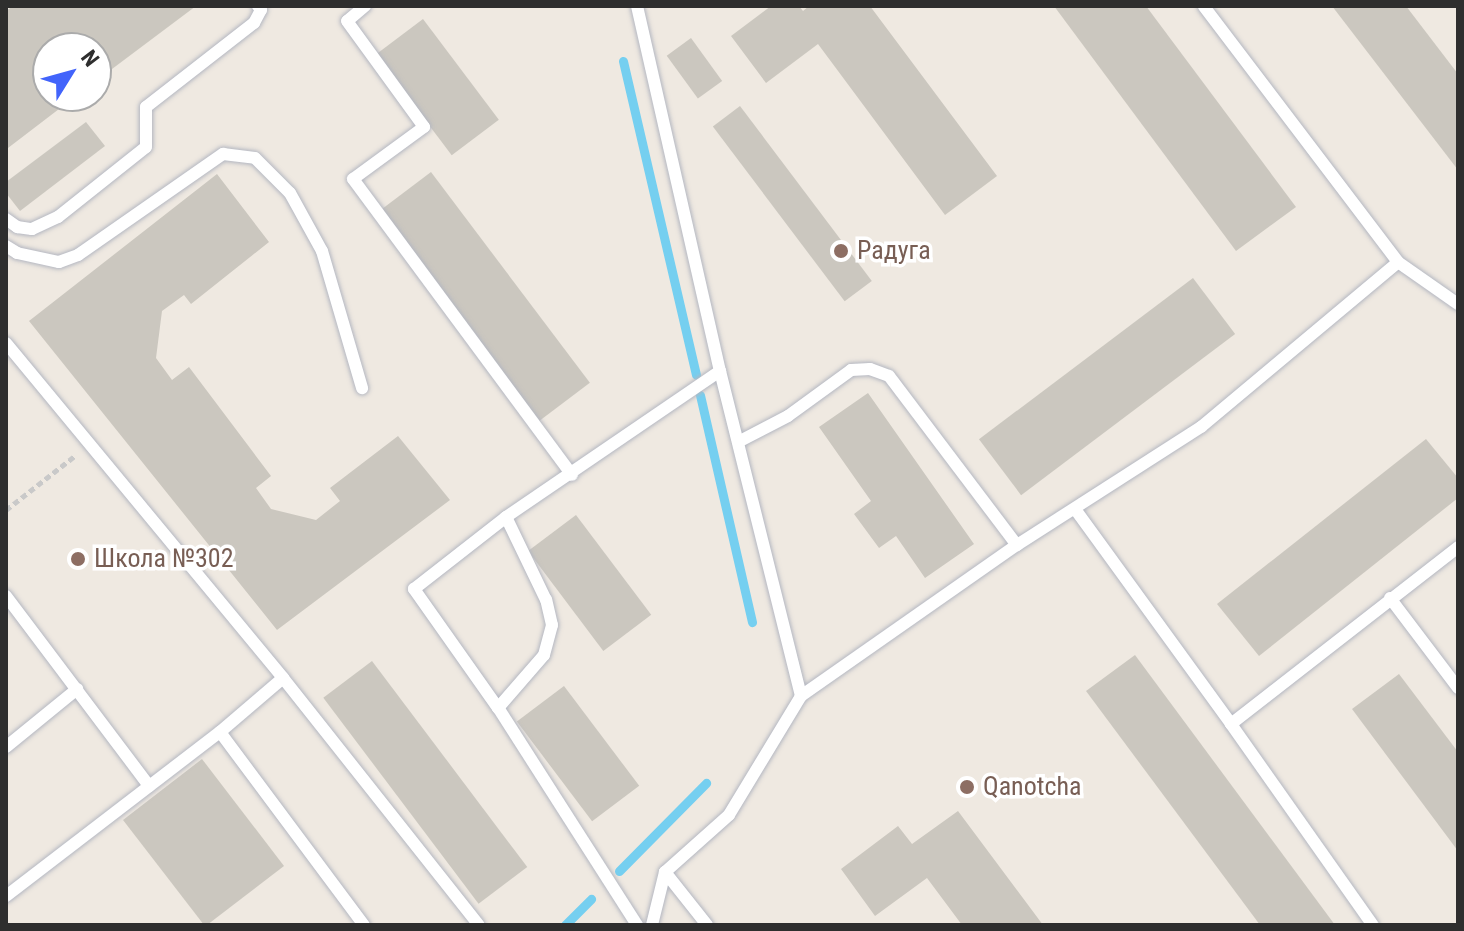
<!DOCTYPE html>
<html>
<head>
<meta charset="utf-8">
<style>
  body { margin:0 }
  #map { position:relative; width:1464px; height:931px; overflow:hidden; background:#efe9e1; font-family:"Roboto Condensed",sans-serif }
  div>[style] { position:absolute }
  .stream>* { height:9px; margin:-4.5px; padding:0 4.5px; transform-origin:4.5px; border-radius:4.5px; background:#75cff0 }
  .building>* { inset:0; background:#cbc7bf; transform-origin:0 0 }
  .path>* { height:5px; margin-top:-2.5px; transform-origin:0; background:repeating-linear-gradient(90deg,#c9c9c9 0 6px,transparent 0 10px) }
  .roads { filter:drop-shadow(0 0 2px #b4b7c1) drop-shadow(0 0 2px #b4b7c1) }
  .service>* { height:12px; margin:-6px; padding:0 6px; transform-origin:6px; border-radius:6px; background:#fff }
  .dots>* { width:22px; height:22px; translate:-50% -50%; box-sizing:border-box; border:4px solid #fff; border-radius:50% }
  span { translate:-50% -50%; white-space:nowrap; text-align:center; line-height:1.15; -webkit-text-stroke:7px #fff; paint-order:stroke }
  .education-label { font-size:26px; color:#785e54 }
  .left { translate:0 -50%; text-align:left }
  .frame { position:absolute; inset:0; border:8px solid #2e2e2e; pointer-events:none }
  .north { position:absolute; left:32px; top:32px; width:80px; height:80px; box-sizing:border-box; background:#fff; border:2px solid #ababab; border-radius:50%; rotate:53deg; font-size:22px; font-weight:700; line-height:32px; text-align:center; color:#2e2e2e }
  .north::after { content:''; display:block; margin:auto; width:28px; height:36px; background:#4264fb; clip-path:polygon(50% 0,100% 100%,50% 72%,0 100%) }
</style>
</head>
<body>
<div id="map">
  <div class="stream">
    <i style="left:623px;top:61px;width:322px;rotate:76.9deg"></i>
    <i style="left:700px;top:395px;width:233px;rotate:77.1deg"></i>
    <i style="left:619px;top:871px;width:124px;rotate:-45.3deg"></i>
    <i style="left:565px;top:925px;width:37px;rotate:-45deg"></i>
  </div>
  <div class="building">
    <i style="clip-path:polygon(13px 6px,196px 6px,96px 81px,96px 48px,48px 48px,48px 96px,76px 96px,8px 148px,6px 11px)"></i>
    <i style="clip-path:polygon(771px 6px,799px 6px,803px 11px,809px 6px,870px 6px,997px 176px,945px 215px,818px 44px,766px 83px,731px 36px)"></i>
    <i style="clip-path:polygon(1054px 6px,1146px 6px,1296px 207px,1236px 251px)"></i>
    <i style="clip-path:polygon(1332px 6px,1406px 6px,1458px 74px,1458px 170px)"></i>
    <i style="left:423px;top:19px;width:126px;height:59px;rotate:53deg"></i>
    <i style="left:691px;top:38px;width:53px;height:30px;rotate:54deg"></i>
    <i style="left:740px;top:106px;width:219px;height:34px;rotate:53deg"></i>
    <i style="clip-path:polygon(86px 122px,105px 146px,20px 211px,6px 193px,6px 182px)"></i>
    <i style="left:431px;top:172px;width:264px;height:63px;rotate:53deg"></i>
    <i style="clip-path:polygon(217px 174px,269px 242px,191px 304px,184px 295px,162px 311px,156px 358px,172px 380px,189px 367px,271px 476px,256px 488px,271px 509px,316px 520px,340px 501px,330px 488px,398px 436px,450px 500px,277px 630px,29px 321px)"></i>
    <i style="left:1193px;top:278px;width:70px;height:268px;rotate:53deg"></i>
    <i style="clip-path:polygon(868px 393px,974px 544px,925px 578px,896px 536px,879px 548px,854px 514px,871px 501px,819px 427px)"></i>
    <i style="clip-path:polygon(1426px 439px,1458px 478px,1458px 498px,1259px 656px,1217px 604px)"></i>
    <i style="left:576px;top:515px;width:125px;height:60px;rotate:53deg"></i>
    <i style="clip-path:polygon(1135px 655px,1335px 925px,1260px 925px,1086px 691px)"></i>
    <i style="left:372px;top:661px;width:258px;height:61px;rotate:53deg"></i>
    <i style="clip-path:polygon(1399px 674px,1458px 752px,1458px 851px,1352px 709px)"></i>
    <i style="left:564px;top:686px;width:125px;height:59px;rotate:53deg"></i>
    <i style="clip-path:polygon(202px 759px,284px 866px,207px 925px,204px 925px,123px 820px)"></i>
    <i style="clip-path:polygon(958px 811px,1043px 925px,962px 925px,927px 878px,875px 916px,841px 869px,898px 826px,912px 844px)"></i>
  </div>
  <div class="path">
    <i style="left:6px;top:510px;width:89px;rotate:-38.2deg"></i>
  </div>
  <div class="roads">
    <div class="service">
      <i style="left:365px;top:6px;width:23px;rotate:140deg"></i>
      <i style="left:347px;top:21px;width:131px;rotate:54deg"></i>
      <i style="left:424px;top:127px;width:88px;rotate:143.8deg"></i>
      <i style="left:353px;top:179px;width:368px;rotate:53.5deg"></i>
      <i style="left:637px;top:6px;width:374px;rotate:77.2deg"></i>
      <i style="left:720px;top:371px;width:335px;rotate:76deg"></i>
      <i style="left:801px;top:696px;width:139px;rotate:121.2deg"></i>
      <i style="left:729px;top:815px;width:86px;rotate:138.3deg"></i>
      <i style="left:665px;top:872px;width:55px;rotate:103.8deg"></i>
      <i style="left:6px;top:219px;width:14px;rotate:36deg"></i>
      <i style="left:17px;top:227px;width:15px;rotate:8deg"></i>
      <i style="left:32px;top:229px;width:29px;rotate:-25deg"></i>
      <i style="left:58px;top:217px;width:112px;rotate:-38.5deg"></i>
      <i style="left:146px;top:147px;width:40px;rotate:-90deg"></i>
      <i style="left:146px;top:107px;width:137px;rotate:-37.9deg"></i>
      <i style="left:254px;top:23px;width:15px;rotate:-62deg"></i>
      <i style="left:261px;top:10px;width:5px;rotate:-127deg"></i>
      <i style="left:6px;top:246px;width:13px;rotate:32deg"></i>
      <i style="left:17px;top:253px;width:43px;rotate:12.1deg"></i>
      <i style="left:59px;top:262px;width:20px;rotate:-20deg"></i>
      <i style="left:78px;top:255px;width:177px;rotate:-34.9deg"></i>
      <i style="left:223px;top:154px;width:32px;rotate:7deg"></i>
      <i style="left:255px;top:158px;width:49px;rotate:45deg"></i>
      <i style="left:290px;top:193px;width:66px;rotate:61.1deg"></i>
      <i style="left:322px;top:251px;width:143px;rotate:73.7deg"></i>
      <i style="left:1398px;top:262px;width:73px;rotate:35deg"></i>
      <i style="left:6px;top:343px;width:435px;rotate:50.4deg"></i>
      <i style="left:283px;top:678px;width:315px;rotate:51.6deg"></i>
      <i style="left:740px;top:441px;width:54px;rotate:-27.5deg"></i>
      <i style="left:788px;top:416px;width:78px;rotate:-36.1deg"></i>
      <i style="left:851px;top:370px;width:19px;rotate:-3deg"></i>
      <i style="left:870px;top:369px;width:20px;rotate:20deg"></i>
      <i style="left:889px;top:376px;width:212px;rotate:52.9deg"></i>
      <i style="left:1075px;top:509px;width:266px;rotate:54deg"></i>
      <i style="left:1231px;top:724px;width:288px;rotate:-37.9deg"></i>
      <i style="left:6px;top:596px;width:238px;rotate:53deg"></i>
      <i style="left:1390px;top:598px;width:113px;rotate:52.9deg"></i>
      <i style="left:801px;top:696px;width:264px;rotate:-35deg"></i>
      <i style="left:1017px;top:545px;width:219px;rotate:-32.7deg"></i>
      <i style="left:1201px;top:427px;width:257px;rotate:-39.9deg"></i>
      <i style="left:1398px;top:262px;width:321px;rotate:-127.2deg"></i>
      <i style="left:498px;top:708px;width:70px;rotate:-49deg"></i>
      <i style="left:544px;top:655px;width:31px;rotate:-75deg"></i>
      <i style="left:552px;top:625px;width:26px;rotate:-103deg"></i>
      <i style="left:546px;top:600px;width:92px;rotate:-115.7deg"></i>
      <i style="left:1231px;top:724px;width:246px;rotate:54.8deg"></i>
      <i style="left:220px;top:732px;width:241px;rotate:53.3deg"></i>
      <i style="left:6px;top:747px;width:92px;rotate:-39.2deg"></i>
      <i style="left:665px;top:872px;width:68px;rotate:51.6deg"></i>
      <i style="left:6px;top:896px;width:270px;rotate:-37.5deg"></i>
      <i style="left:220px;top:732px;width:83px;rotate:-40.6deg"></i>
      <i style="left:637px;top:925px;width:258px;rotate:-122.6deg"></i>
      <i style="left:498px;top:708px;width:146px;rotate:-125.2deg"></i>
      <i style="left:414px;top:589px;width:117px;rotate:-38deg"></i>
      <i style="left:506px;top:517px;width:259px;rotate:-34.3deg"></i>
    </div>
  </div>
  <div class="dots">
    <i style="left:841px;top:251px;background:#8d6e63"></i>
    <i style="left:78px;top:559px;background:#8d6e63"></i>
    <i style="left:967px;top:787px;background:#8d6e63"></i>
  </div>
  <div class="education-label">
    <span class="left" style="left:857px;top:251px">Радуга</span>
    <span class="left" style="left:94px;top:559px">Школа №302</span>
    <span class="left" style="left:983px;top:787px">Qanotcha</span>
  </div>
  <div class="frame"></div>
  <div class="north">N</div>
</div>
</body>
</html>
